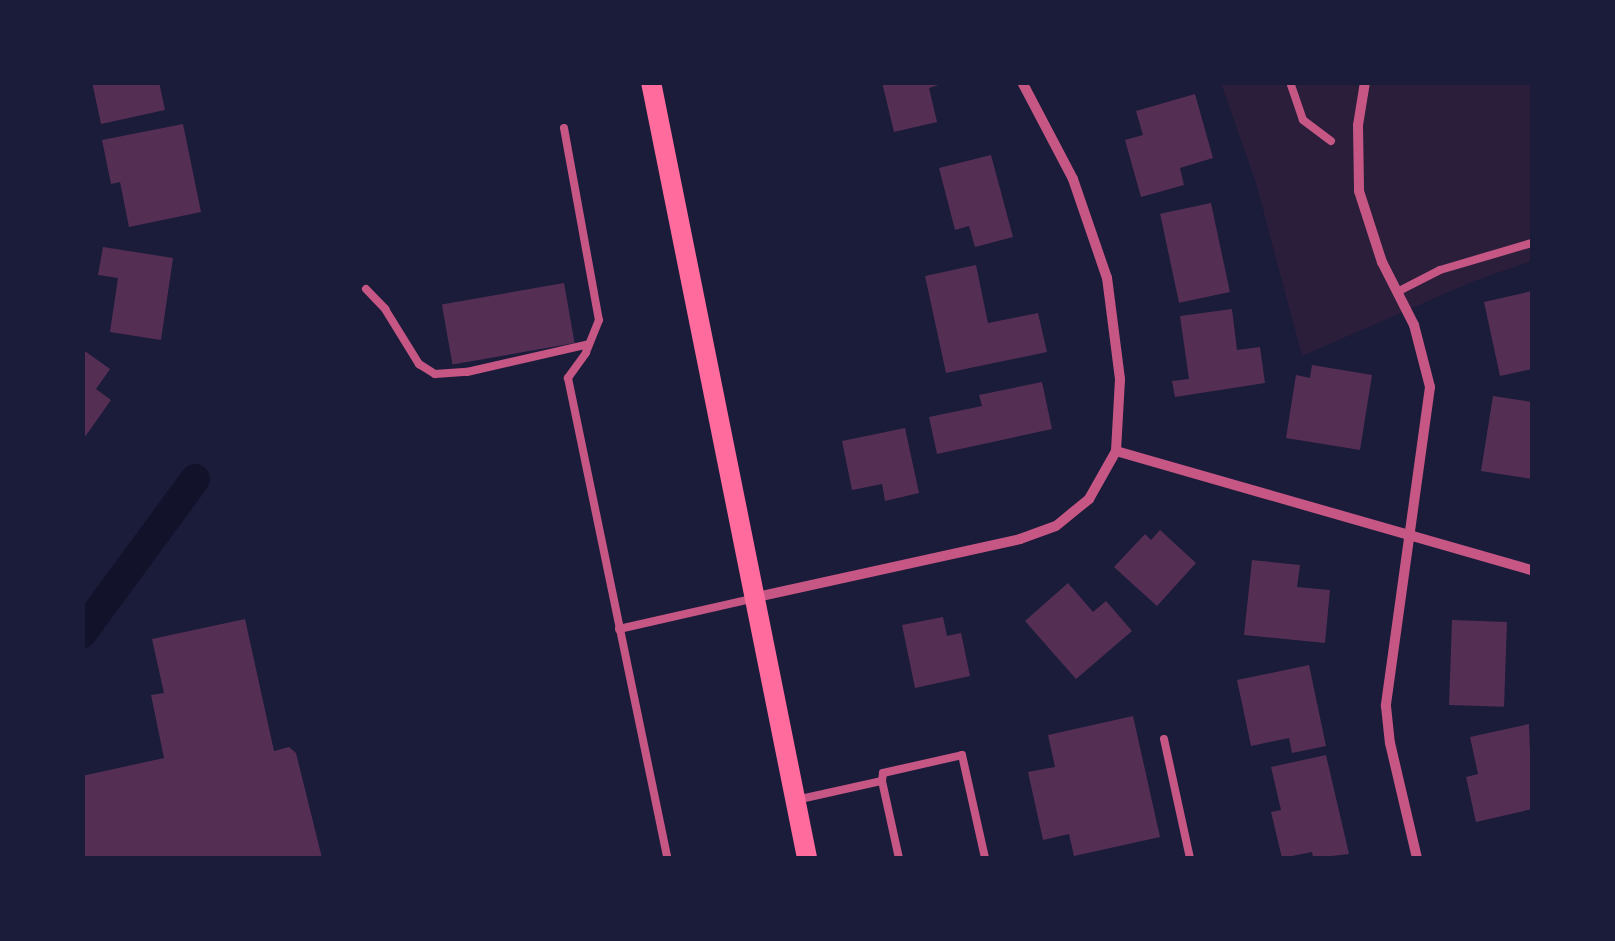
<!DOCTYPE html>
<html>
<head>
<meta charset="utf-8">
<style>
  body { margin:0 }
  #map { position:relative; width:1615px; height:941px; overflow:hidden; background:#1b1b3a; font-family:"DejaVu Sans",sans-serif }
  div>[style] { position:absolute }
  .green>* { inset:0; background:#2a1e3b }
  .canal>* { height:30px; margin:-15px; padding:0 15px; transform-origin:15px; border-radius:15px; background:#12122b }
  .building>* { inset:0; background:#542f53; transform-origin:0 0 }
  .service>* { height:8px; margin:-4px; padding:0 4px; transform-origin:4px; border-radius:4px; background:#c65784 }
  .minor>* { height:10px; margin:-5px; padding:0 5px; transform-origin:5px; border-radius:5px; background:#c65784 }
  .secondary>* { height:20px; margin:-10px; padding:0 10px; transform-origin:10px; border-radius:10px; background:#ff6b9d }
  span { translate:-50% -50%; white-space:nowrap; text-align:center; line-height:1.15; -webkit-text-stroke:8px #1b1b3a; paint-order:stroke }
  .frame { position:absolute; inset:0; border:85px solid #1b1b3a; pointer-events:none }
</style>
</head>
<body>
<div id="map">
  <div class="green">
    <i style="clip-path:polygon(1221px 83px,1532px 83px,1532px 261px,1474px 281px,1302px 356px,1256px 183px)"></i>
  </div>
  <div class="canal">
    <i style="left:82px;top:633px;width:191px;rotate:-53.7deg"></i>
  </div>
  <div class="building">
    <i style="clip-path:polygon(92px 82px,159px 82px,165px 110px,101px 124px)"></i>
    <i style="clip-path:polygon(882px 82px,948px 82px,929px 88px,937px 122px,894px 132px)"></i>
    <i style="clip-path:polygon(1195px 94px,1213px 158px,1180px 168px,1184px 185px,1141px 197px,1125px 140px,1143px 135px,1136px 111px)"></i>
    <i style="clip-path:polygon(183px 124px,201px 212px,129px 227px,120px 182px,111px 184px,102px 140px)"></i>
    <i style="clip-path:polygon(991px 155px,1013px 237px,975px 247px,969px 226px,955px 230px,939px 168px)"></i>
    <i style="left:1211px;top:203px;width:91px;height:52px;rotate:78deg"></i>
    <i style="clip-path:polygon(103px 247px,173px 258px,161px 340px,110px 332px,118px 278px,98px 275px)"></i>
    <i style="clip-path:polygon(976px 265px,988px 323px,1038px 313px,1047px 352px,946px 373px,925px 276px)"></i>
    <i style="left:564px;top:283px;width:61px;height:124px;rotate:80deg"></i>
    <i style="clip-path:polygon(1532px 291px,1532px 369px,1500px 376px,1484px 302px)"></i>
    <i style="clip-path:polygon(1232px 309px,1237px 350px,1260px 347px,1265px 383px,1175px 397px,1172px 381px,1189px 379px,1180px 316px)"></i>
    <i style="clip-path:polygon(82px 349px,110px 369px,96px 389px,111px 400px,82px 441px)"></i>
    <i style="clip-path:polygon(1312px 365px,1372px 375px,1360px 450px,1286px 438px,1296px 375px,1310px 378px)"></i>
    <i style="clip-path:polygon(1042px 382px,1052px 429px,937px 454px,929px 417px,982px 406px,979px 395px)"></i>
    <i style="clip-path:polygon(1493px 396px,1532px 402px,1532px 479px,1481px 471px)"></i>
    <i style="clip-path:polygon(905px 428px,919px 493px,885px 501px,882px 484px,852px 490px,842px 441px)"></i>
    <i style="clip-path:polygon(1160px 530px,1196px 563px,1157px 606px,1114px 567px,1145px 534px,1151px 540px)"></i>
    <i style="clip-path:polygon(1252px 560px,1300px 565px,1297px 587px,1330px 590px,1325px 643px,1244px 635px)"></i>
    <i style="clip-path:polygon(1068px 583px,1093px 612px,1106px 601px,1132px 631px,1076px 679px,1025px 621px)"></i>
    <i style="clip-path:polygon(943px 617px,947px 636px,961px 633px,970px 676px,915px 688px,902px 625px)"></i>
    <i style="clip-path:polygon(245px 619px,274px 751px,289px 747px,296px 753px,322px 858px,82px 858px,82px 776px,164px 758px,151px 695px,164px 693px,152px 639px)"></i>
    <i style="left:1452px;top:620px;width:55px;height:85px;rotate:2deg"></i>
    <i style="clip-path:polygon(1309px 665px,1326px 746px,1292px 753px,1289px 738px,1251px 746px,1237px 680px)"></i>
    <i style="clip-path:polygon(1133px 716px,1160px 837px,1074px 856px,1069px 834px,1043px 840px,1028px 772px,1055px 767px,1048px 735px)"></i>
    <i style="clip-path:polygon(1529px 724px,1532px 809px,1476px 822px,1466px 777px,1478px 774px,1470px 737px)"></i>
    <i style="clip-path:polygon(1326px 755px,1349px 854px,1313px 858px,1312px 852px,1282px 858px,1271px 812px,1281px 810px,1271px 767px)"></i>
  </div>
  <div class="service">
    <i style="left:1290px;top:82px;width:40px;rotate:71.1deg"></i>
    <i style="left:1303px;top:120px;width:35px;rotate:37deg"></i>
    <i style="left:564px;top:128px;width:195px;rotate:79.7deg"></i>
    <i style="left:599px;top:320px;width:35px;rotate:112deg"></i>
    <i style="left:586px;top:353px;width:31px;rotate:126deg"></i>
    <i style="left:568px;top:378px;width:490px;rotate:78.3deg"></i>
    <i style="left:366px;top:289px;width:28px;rotate:46deg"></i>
    <i style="left:385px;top:309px;width:65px;rotate:58.3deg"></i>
    <i style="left:419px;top:364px;width:19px;rotate:32deg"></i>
    <i style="left:435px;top:374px;width:32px;rotate:-4deg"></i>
    <i style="left:467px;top:372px;width:125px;rotate:-12.9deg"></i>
    <i style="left:1397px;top:292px;width:48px;rotate:-27.1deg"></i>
    <i style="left:1440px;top:270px;width:96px;rotate:-16.4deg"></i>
    <i style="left:619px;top:629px;width:135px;rotate:-12.8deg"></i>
    <i style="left:1164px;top:739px;width:122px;rotate:77.7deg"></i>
    <i style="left:882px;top:781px;width:79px;rotate:77.6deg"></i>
    <i style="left:796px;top:800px;width:88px;rotate:-12.5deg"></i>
    <i style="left:882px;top:781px;width:8px;rotate:-83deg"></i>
    <i style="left:883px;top:773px;width:81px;rotate:-12.8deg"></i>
    <i style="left:962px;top:755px;width:106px;rotate:77.4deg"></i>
  </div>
  <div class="minor">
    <i style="left:1365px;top:82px;width:44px;rotate:99.2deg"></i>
    <i style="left:1358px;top:125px;width:66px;rotate:89.1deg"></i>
    <i style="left:1359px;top:191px;width:75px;rotate:72.1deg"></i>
    <i style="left:1382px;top:262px;width:71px;rotate:63.1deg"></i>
    <i style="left:1414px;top:325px;width:64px;rotate:75.5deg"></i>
    <i style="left:1430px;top:387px;width:322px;rotate:97.9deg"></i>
    <i style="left:1386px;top:706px;width:37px;rotate:84deg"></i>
    <i style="left:1390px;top:743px;width:118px;rotate:76.8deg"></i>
    <i style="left:1116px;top:451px;width:433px;rotate:16deg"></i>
    <i style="left:757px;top:597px;width:269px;rotate:-12.4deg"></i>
    <i style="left:1020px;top:539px;width:38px;rotate:-20deg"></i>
    <i style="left:1056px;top:526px;width:43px;rotate:-39.3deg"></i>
    <i style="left:1089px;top:499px;width:55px;rotate:-60.6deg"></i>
    <i style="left:1116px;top:451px;width:72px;rotate:-86.8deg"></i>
    <i style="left:1120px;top:379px;width:102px;rotate:-97.3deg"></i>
    <i style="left:1107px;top:278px;width:105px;rotate:-109deg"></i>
    <i style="left:1073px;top:179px;width:110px;rotate:-117.7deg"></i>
  </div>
  <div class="secondary">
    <i style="left:651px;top:82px;width:792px;rotate:78.63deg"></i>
  </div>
  <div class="frame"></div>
</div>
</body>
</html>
